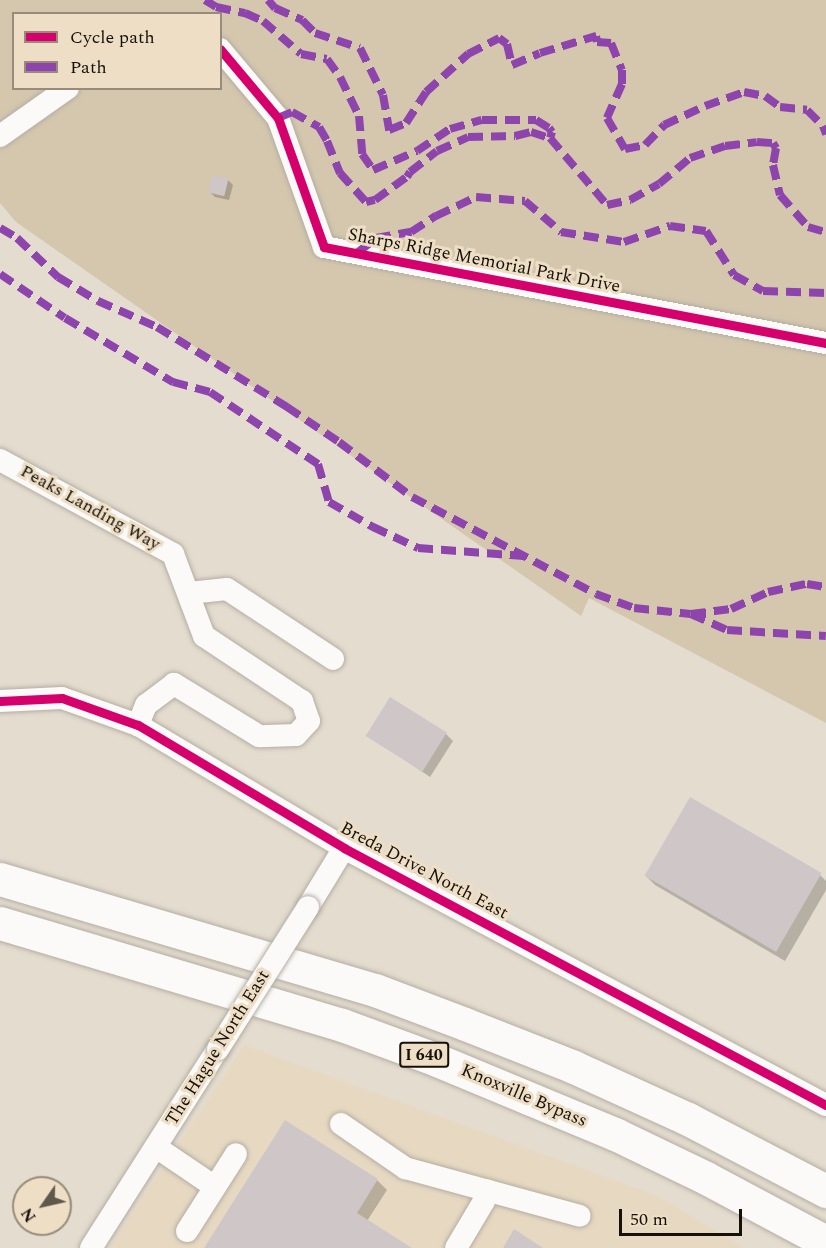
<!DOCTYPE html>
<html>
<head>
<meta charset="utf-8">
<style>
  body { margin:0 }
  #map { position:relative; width:826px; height:1248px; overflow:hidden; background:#e4dcce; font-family:Spectral,serif }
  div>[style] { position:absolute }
  .built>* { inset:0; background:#e7d9c1 }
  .green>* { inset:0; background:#d5c7ae }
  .shadow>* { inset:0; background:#0003 }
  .building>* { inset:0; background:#cfc6c7; transform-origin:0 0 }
  .roads { filter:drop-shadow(0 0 2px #b4aea3) drop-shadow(0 0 2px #b4aea3) }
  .minor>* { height:22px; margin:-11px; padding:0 11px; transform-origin:11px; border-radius:11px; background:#fbfaf8 }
  .highway>* { height:33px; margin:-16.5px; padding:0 16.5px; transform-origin:16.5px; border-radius:16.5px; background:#fbfaf8 }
  .bridges { filter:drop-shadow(0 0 2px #b4aea3) drop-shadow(0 0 2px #b4aea3) }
  .minor-bridge>* { height:22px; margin:-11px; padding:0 11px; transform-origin:11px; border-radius:11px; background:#fbfaf8 }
  .quiet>* { height:8px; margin-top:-4px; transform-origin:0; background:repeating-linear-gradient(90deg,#8e44ad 0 15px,transparent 0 23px) }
  .cycleway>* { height:9px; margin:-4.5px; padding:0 4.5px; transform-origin:4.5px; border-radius:4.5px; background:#d6006c }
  span { translate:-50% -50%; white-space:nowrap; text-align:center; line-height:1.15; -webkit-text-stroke:6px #eddec5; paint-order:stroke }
  .shield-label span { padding:2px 4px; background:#eddec5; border:2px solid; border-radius:4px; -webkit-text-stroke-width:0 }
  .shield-label { font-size:16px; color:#161108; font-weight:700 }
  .street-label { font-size:18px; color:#161108 }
  .legend { position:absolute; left:12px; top:12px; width:210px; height:78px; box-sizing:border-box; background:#eddec5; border:2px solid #978c79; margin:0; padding:8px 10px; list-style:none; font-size:18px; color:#161108 }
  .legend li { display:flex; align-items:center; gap:12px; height:30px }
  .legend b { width:30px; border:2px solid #978c79 }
  .north { position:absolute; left:12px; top:1176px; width:60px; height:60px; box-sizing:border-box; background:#eddec5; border:2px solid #978c79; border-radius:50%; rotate:236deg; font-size:16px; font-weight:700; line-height:24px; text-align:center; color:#161108 }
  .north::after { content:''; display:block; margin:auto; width:21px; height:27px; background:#5e584d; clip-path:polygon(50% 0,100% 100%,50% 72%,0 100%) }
  .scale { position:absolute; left:619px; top:1209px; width:123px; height:27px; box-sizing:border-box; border:3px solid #161108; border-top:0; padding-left:8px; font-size:18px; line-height:21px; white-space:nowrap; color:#161108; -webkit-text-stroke:4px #eddec5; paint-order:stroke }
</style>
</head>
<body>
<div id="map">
  <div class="built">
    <i style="clip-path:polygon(244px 1045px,658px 1196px,744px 1248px,110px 1248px)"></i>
  </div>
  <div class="green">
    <i style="clip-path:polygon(evenodd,0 0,826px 0,826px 723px,589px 598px,581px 616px,16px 222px,0 203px,0 0,14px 14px,220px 14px,220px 88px,14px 88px,14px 14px)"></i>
  </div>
  <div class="shadow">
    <i style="clip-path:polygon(228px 180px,233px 185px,229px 200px,215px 197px,211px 193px)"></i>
    <i style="clip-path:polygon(446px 734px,453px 741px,430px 777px,368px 735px)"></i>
    <i style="clip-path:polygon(820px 875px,826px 881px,826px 890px,785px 961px,655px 885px,646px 876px)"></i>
    <i style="clip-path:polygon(285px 1122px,377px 1180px,387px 1190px,367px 1221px,410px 1248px,206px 1248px)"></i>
  </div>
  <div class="building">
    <i style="left:213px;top:175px;width:16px;height:18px;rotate:14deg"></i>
    <i style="left:390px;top:697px;width:67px;height:46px;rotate:32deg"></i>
    <i style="left:690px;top:797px;width:152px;height:91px;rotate:30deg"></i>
    <i style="clip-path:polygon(285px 1120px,378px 1179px,357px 1213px,412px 1248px,204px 1248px)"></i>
    <i style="clip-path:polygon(514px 1229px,543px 1248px,503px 1248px)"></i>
  </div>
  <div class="roads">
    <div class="minor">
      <i style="left:220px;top:49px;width:90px;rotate:50deg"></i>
      <i style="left:278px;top:118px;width:137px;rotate:70.4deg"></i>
      <i style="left:324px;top:247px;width:511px;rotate:10.83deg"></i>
      <i style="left:0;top:136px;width:83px;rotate:-35.2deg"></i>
      <i style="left:0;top:460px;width:197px;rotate:28.5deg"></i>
      <i style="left:173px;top:554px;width:88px;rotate:69.3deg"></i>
      <i style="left:204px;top:636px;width:118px;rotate:33.6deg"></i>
      <i style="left:302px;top:701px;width:21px;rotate:71deg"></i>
      <i style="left:309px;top:721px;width:19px;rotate:133deg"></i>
      <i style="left:296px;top:735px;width:37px;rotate:178deg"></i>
      <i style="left:259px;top:736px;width:100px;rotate:-148.5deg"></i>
      <i style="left:174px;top:684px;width:35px;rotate:143deg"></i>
      <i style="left:146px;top:705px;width:22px;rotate:112deg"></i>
      <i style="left:189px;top:593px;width:38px;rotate:-6deg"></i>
      <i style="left:227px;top:589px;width:127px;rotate:33.4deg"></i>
      <i style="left:0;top:701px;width:62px;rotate:-2.8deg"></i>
      <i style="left:62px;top:698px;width:81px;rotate:19.6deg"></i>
      <i style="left:138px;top:725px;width:240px;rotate:30.8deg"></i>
      <i style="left:344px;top:848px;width:546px;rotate:28.07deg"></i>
      <i style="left:308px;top:907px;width:69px;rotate:-58.6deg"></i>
      <i style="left:341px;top:1124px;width:78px;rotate:34.5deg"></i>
      <i style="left:405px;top:1168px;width:181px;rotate:15.3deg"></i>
      <i style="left:156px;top:1147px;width:71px;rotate:34.1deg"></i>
      <i style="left:187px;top:1231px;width:91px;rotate:-57.5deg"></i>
      <i style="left:91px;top:1248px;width:236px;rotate:-57.5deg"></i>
      <i style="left:456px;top:1248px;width:55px;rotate:-59.2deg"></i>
      <i style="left:484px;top:1201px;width:11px;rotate:-75deg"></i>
    </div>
    <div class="highway">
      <i style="left:0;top:879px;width:391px;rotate:16.5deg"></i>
      <i style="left:375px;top:990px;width:96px;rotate:20.7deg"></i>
      <i style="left:465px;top:1024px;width:117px;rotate:21.5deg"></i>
      <i style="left:574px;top:1067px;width:125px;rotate:24.5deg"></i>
      <i style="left:688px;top:1119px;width:156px;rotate:27.6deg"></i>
      <i style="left:0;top:923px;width:357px;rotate:16.6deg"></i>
      <i style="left:342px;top:1025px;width:101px;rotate:20.2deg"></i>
      <i style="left:437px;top:1060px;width:193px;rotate:22.6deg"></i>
      <i style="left:615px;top:1134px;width:101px;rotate:25.8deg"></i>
      <i style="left:706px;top:1178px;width:136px;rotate:28.1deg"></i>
    </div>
  </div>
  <div class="bridges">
    <div class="minor-bridge">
      <i style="left:218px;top:1049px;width:168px;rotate:-57.6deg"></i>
    </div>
  </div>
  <div class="quiet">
    <i style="left:205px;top:0;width:13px;rotate:32deg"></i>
    <i style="left:216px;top:7px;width:30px;rotate:12deg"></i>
    <i style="left:245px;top:13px;width:20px;rotate:24deg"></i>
    <i style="left:263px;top:21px;width:50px;rotate:41deg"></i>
    <i style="left:301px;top:54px;width:26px;rotate:11deg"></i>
    <i style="left:327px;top:59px;width:22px;rotate:54deg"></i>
    <i style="left:340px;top:77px;width:43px;rotate:64deg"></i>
    <i style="left:359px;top:116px;width:38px;rotate:85deg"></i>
    <i style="left:362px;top:154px;width:19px;rotate:55deg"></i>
    <i style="left:373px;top:170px;width:48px;rotate:-23.4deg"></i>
    <i style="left:417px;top:151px;width:40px;rotate:-34deg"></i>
    <i style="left:450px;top:129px;width:33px;rotate:-16deg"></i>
    <i style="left:482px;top:120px;width:54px"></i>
    <i style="left:536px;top:120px;width:15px;rotate:32deg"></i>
    <i style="left:549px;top:128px;width:5px;rotate:53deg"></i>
    <i style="left:552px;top:132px;width:6px;rotate:108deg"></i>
    <i style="left:268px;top:0;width:11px;rotate:49deg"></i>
    <i style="left:275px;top:8px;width:30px;rotate:24deg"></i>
    <i style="left:302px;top:20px;width:18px;rotate:45deg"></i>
    <i style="left:315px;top:33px;width:47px;rotate:18.4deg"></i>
    <i style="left:360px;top:48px;width:52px;rotate:63.9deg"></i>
    <i style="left:383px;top:95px;width:36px;rotate:80deg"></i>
    <i style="left:389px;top:130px;width:18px;rotate:-22deg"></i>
    <i style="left:406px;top:123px;width:37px;rotate:-57deg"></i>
    <i style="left:426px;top:92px;width:57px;rotate:-42.1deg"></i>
    <i style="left:468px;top:54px;width:35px;rotate:-27deg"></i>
    <i style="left:499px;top:38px;width:10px;rotate:37deg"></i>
    <i style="left:507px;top:44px;width:22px;rotate:77deg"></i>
    <i style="left:512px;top:65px;width:30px;rotate:-23deg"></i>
    <i style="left:540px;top:53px;width:59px;rotate:-16.9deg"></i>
    <i style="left:596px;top:36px;width:6px;rotate:81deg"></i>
    <i style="left:597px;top:42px;width:14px;rotate:4deg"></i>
    <i style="left:611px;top:43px;width:29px;rotate:68deg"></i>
    <i style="left:622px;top:70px;width:14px;rotate:90deg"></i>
    <i style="left:622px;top:84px;width:37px;rotate:114deg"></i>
    <i style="left:607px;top:118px;width:36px;rotate:60deg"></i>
    <i style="left:625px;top:149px;width:20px;rotate:-11deg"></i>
    <i style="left:645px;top:145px;width:28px;rotate:-46deg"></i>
    <i style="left:664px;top:125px;width:45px;rotate:-24.9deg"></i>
    <i style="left:705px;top:106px;width:41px;rotate:-19.7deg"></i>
    <i style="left:744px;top:92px;width:21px;rotate:11deg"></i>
    <i style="left:765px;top:96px;width:19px;rotate:36deg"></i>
    <i style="left:780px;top:107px;width:27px;rotate:6deg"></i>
    <i style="left:807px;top:110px;width:23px;rotate:45deg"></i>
    <i style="left:823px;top:126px;width:9px;rotate:69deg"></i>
    <i style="left:278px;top:118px;width:15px;rotate:-23deg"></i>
    <i style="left:292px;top:112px;width:31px;rotate:29deg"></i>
    <i style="left:319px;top:127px;width:16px;rotate:60deg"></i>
    <i style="left:327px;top:141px;width:35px;rotate:68deg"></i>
    <i style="left:340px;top:173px;width:39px;rotate:48deg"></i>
    <i style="left:366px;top:202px;width:9px;rotate:-13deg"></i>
    <i style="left:375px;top:200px;width:39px;rotate:-36deg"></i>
    <i style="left:407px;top:177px;width:6px;rotate:-59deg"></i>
    <i style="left:410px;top:172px;width:34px;rotate:-38deg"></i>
    <i style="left:437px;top:151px;width:34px;rotate:-24deg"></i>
    <i style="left:468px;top:137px;width:47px;rotate:-1.2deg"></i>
    <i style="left:515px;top:136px;width:16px;rotate:-14deg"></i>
    <i style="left:531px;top:132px;width:20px;rotate:18deg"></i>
    <i style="left:550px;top:138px;width:88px;rotate:49.6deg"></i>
    <i style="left:607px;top:205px;width:24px;rotate:-12deg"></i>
    <i style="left:630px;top:200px;width:33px;rotate:-29deg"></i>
    <i style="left:659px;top:184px;width:40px;rotate:-40deg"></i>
    <i style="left:690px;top:158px;width:37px;rotate:-19deg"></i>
    <i style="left:725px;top:146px;width:32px;rotate:-7deg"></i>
    <i style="left:757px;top:142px;width:16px;rotate:4deg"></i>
    <i style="left:773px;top:143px;width:6px;rotate:59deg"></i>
    <i style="left:776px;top:148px;width:17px;rotate:100deg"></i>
    <i style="left:773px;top:165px;width:31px;rotate:77deg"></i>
    <i style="left:780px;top:195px;width:43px;rotate:48.8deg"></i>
    <i style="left:808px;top:227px;width:19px;rotate:16deg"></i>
    <i style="left:0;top:228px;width:20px;rotate:30deg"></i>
    <i style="left:17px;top:238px;width:57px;rotate:43.6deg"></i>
    <i style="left:58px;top:277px;width:47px;rotate:31deg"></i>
    <i style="left:98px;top:301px;width:64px;rotate:23.8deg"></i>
    <i style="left:157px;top:327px;width:153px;rotate:31.6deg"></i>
    <i style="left:287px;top:407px;width:63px;rotate:33.9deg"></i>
    <i style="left:339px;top:442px;width:91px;rotate:37deg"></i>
    <i style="left:412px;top:497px;width:208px;rotate:27.8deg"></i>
    <i style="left:596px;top:594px;width:40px;rotate:20.2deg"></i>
    <i style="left:634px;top:608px;width:57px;rotate:6deg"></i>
    <i style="left:691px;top:614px;width:40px;rotate:-7.1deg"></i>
    <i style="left:731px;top:609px;width:41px;rotate:-24.7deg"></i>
    <i style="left:768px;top:592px;width:40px;rotate:-12deg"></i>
    <i style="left:807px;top:584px;width:19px;rotate:9deg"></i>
    <i style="left:357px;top:253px;width:24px;rotate:-38deg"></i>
    <i style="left:376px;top:238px;width:36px;rotate:-10deg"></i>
    <i style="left:411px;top:232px;width:30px;rotate:-33deg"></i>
    <i style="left:436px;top:216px;width:44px;rotate:-25.4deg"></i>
    <i style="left:476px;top:197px;width:49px;rotate:4.7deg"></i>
    <i style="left:525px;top:201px;width:48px;rotate:40.7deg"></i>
    <i style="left:561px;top:232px;width:64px;rotate:9deg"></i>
    <i style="left:624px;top:242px;width:49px;rotate:-19.2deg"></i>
    <i style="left:670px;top:226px;width:36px;rotate:8deg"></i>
    <i style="left:706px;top:231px;width:52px;rotate:57.5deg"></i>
    <i style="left:734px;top:275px;width:33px;rotate:29deg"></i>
    <i style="left:763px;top:291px;width:63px;rotate:1.8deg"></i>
    <i style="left:0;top:274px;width:78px;rotate:34.1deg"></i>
    <i style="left:65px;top:318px;width:126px;rotate:30.7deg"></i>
    <i style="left:173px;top:382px;width:38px;rotate:15deg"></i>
    <i style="left:210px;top:392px;width:130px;rotate:33.7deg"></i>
    <i style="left:318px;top:464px;width:40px;rotate:74deg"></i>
    <i style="left:329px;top:502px;width:51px;rotate:29.6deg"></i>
    <i style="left:373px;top:527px;width:50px;rotate:25deg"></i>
    <i style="left:418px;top:548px;width:106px;rotate:4.3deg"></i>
    <i style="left:691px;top:614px;width:39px;rotate:24deg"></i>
    <i style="left:727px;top:630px;width:99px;rotate:3.5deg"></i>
  </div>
  <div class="cycleway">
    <i style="left:220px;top:49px;width:90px;rotate:50deg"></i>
    <i style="left:278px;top:118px;width:137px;rotate:70.4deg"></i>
    <i style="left:324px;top:247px;width:511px;rotate:10.83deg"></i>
    <i style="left:0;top:701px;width:62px;rotate:-2.8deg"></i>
    <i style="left:62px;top:698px;width:81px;rotate:19.6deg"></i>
    <i style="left:138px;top:725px;width:240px;rotate:30.8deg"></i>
    <i style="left:344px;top:848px;width:546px;rotate:28.07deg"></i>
  </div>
  <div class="shield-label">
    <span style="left:424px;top:1055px">I 640</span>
  </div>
  <div class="street-label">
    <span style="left:484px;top:261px;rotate:11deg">Sharps Ridge Memorial Park Drive</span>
    <span style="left:90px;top:508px;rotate:29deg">Peaks Landing Way</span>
    <span style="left:424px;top:871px;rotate:28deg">Breda Drive North East</span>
    <span style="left:218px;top:1048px;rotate:-58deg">The Hague North East</span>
    <span style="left:524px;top:1096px;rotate:23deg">Knoxville Bypass</span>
  </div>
  <ul class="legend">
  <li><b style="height:8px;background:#d6006c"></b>Cycle path</li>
  <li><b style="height:8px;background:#8e44ad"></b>Path</li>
  </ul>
  <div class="north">N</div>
  <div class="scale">50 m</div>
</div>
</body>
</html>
